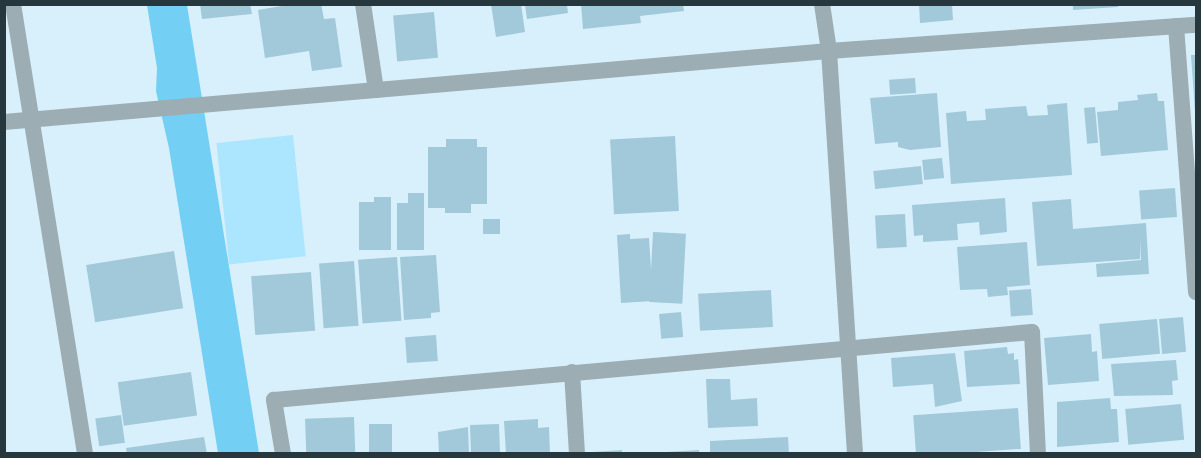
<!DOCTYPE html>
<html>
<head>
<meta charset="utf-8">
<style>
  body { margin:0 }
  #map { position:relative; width:1201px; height:458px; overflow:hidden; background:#d8f0fb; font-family:"IBM Plex Sans",sans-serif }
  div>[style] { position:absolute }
  .green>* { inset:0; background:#ace6fe; transform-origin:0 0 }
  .water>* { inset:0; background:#73cff3 }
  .building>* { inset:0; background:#a1c9da; transform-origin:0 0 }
  .minor>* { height:16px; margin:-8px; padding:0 8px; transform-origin:8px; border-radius:8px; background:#9cadb4 }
  .tertiary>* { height:16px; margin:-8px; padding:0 8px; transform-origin:8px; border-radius:8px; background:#9cadb4 }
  span { translate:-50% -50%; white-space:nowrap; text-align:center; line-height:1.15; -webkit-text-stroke:5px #fff; paint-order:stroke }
  .frame { position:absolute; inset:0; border:6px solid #27373e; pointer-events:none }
</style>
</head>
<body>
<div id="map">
  <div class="green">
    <i style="left:293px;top:135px;width:122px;height:77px;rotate:84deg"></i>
  </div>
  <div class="water">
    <i style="clip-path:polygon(147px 5px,187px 5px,259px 453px,218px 453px,169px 148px,156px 91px,157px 68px)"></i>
  </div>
  <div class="building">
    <i style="clip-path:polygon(200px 4px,250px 4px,252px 14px,202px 19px)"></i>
    <i style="clip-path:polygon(293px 4px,321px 4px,324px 19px,335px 18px,342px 67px,312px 71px,309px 51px,265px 58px,258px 10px)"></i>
    <i style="clip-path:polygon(491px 4px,521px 4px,525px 32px,496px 37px)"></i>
    <i style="clip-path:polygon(581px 4px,683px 4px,684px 11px,640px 16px,641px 23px,583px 29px)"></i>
    <i style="clip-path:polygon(919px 4px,952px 4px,953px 20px,920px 23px)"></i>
    <i style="clip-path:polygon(1073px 4px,1118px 4px,1118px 7px,1073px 10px)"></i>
    <i style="clip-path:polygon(525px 5px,567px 5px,568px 13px,527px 19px)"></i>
    <i style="left:434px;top:12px;width:46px;height:41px;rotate:85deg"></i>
    <i style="clip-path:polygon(1191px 55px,1196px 55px,1196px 112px,1195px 112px)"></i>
    <i style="left:915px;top:78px;width:15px;height:26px;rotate:86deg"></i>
    <i style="clip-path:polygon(937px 93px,941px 147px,910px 150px,898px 147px,898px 142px,875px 144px,870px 98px)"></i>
    <i style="clip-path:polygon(1157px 93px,1158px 101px,1164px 101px,1168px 150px,1101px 156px,1097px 112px,1118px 110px,1118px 102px,1138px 100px,1137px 95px)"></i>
    <i style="clip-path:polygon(1067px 103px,1072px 175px,951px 184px,946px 113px,966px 111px,967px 121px,986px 120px,985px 109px,1026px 106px,1028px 116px,1048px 115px,1047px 105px)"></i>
    <i style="left:1095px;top:107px;width:36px;height:11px;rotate:85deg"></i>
    <i style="left:675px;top:136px;width:75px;height:65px;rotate:87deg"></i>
    <i style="clip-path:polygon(446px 139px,477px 139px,477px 147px,487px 147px,487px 204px,471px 204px,471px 213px,445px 213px,445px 208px,428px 208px,428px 147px,446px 147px)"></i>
    <i style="left:942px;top:158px;width:20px;height:20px;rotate:84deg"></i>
    <i style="left:921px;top:166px;width:18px;height:48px;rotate:84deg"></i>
    <i style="left:1175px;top:188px;width:29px;height:36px;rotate:86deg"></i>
    <i style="clip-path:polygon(408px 193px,424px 193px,424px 250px,397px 250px,397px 203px,408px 203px)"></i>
    <i style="clip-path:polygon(374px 197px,391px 197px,391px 250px,359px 250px,359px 202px,374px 202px)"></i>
    <i style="clip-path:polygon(1005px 198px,1007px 232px,980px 235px,979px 222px,957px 224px,958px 240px,923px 242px,923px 235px,914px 236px,912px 205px)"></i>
    <i style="clip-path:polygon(1071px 199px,1073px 229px,1146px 223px,1149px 274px,1097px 277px,1096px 264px,1141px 260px,1140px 239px,1140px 259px,1037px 266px,1032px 202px)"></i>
    <i style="left:905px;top:214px;width:33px;height:30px;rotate:87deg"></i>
    <i style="left:483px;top:219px;width:17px;height:15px"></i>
    <i style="left:653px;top:232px;width:33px;height:70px;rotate:3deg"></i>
    <i style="clip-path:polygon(630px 234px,630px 239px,649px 238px,653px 301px,621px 303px,617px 235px)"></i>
    <i style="clip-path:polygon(1027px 242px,1030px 285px,1007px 287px,1008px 295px,988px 297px,987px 289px,960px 290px,957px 247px)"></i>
    <i style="left:174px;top:251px;width:58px;height:89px;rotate:81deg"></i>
    <i style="clip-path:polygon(436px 255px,440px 312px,431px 313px,431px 318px,404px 320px,400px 257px)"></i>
    <i style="left:397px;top:257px;width:64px;height:39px;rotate:86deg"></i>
    <i style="left:354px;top:261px;width:65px;height:35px;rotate:86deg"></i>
    <i style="left:311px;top:272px;width:59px;height:60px;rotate:86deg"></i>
    <i style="left:1031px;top:289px;width:26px;height:22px;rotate:86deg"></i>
    <i style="left:771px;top:290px;width:37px;height:73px;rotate:87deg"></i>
    <i style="left:681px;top:312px;width:25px;height:22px;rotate:85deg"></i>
    <i style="left:1183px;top:317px;width:35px;height:24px;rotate:85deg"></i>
    <i style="left:1157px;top:319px;width:35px;height:58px;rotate:85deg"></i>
    <i style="clip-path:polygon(1091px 334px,1092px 352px,1097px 351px,1099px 381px,1048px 385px,1044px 338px)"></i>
    <i style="left:436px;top:335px;width:26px;height:31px;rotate:86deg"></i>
    <i style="clip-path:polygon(1007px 347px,1008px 354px,1014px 353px,1014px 360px,1018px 359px,1020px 384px,967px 387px,964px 351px)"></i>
    <i style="clip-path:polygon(955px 353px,962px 401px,935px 407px,933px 384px,893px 387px,891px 358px)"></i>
    <i style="clip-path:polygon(1176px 360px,1178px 380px,1172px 381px,1173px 395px,1114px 396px,1111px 364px)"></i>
    <i style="left:191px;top:372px;width:44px;height:74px;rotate:82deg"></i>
    <i style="clip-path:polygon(706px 379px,730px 379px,731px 400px,757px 398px,758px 426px,708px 428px)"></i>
    <i style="clip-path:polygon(1110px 398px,1111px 409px,1117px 409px,1119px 442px,1057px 447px,1057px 402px)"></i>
    <i style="left:1181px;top:404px;width:36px;height:56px;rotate:85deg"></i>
    <i style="left:1018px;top:408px;width:41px;height:105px;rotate:86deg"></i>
    <i style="left:121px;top:415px;width:28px;height:26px;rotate:82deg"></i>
    <i style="left:354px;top:417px;width:37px;height:49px;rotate:88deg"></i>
    <i style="clip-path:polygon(538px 419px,538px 428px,549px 427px,550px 454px,506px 454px,504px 421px)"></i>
    <i style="left:369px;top:424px;width:23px;height:30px"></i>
    <i style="left:499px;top:424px;width:30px;height:29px;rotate:88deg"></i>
    <i style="clip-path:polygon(468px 427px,469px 454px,439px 454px,438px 432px)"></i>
    <i style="clip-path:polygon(204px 437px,207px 454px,127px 454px,126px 448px)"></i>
    <i style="clip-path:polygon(788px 437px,789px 454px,710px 454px,710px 441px)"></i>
    <i style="clip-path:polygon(622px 450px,622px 454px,593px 454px,593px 452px)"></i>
    <i style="clip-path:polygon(699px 450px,699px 454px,666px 454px,666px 452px)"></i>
  </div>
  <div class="minor">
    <i style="left:13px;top:4px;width:456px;rotate:80.9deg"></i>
    <i style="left:363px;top:4px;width:87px;rotate:81.4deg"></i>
    <i style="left:1176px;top:26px;width:267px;rotate:85.7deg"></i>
    <i style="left:572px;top:372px;width:82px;rotate:86.5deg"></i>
    <i style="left:283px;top:454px;width:55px;rotate:-99.5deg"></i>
    <i style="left:274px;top:400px;width:761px;rotate:-5.13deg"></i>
    <i style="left:1032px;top:332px;width:122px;rotate:87.2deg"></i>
  </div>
  <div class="tertiary">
    <i style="left:822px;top:4px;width:48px;rotate:81.5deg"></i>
    <i style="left:829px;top:51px;width:404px;rotate:86.3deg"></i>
    <i style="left:4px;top:122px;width:828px;rotate:-4.92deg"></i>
    <i style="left:829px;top:51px;width:368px;rotate:-4.1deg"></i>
  </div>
  <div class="frame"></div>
</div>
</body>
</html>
